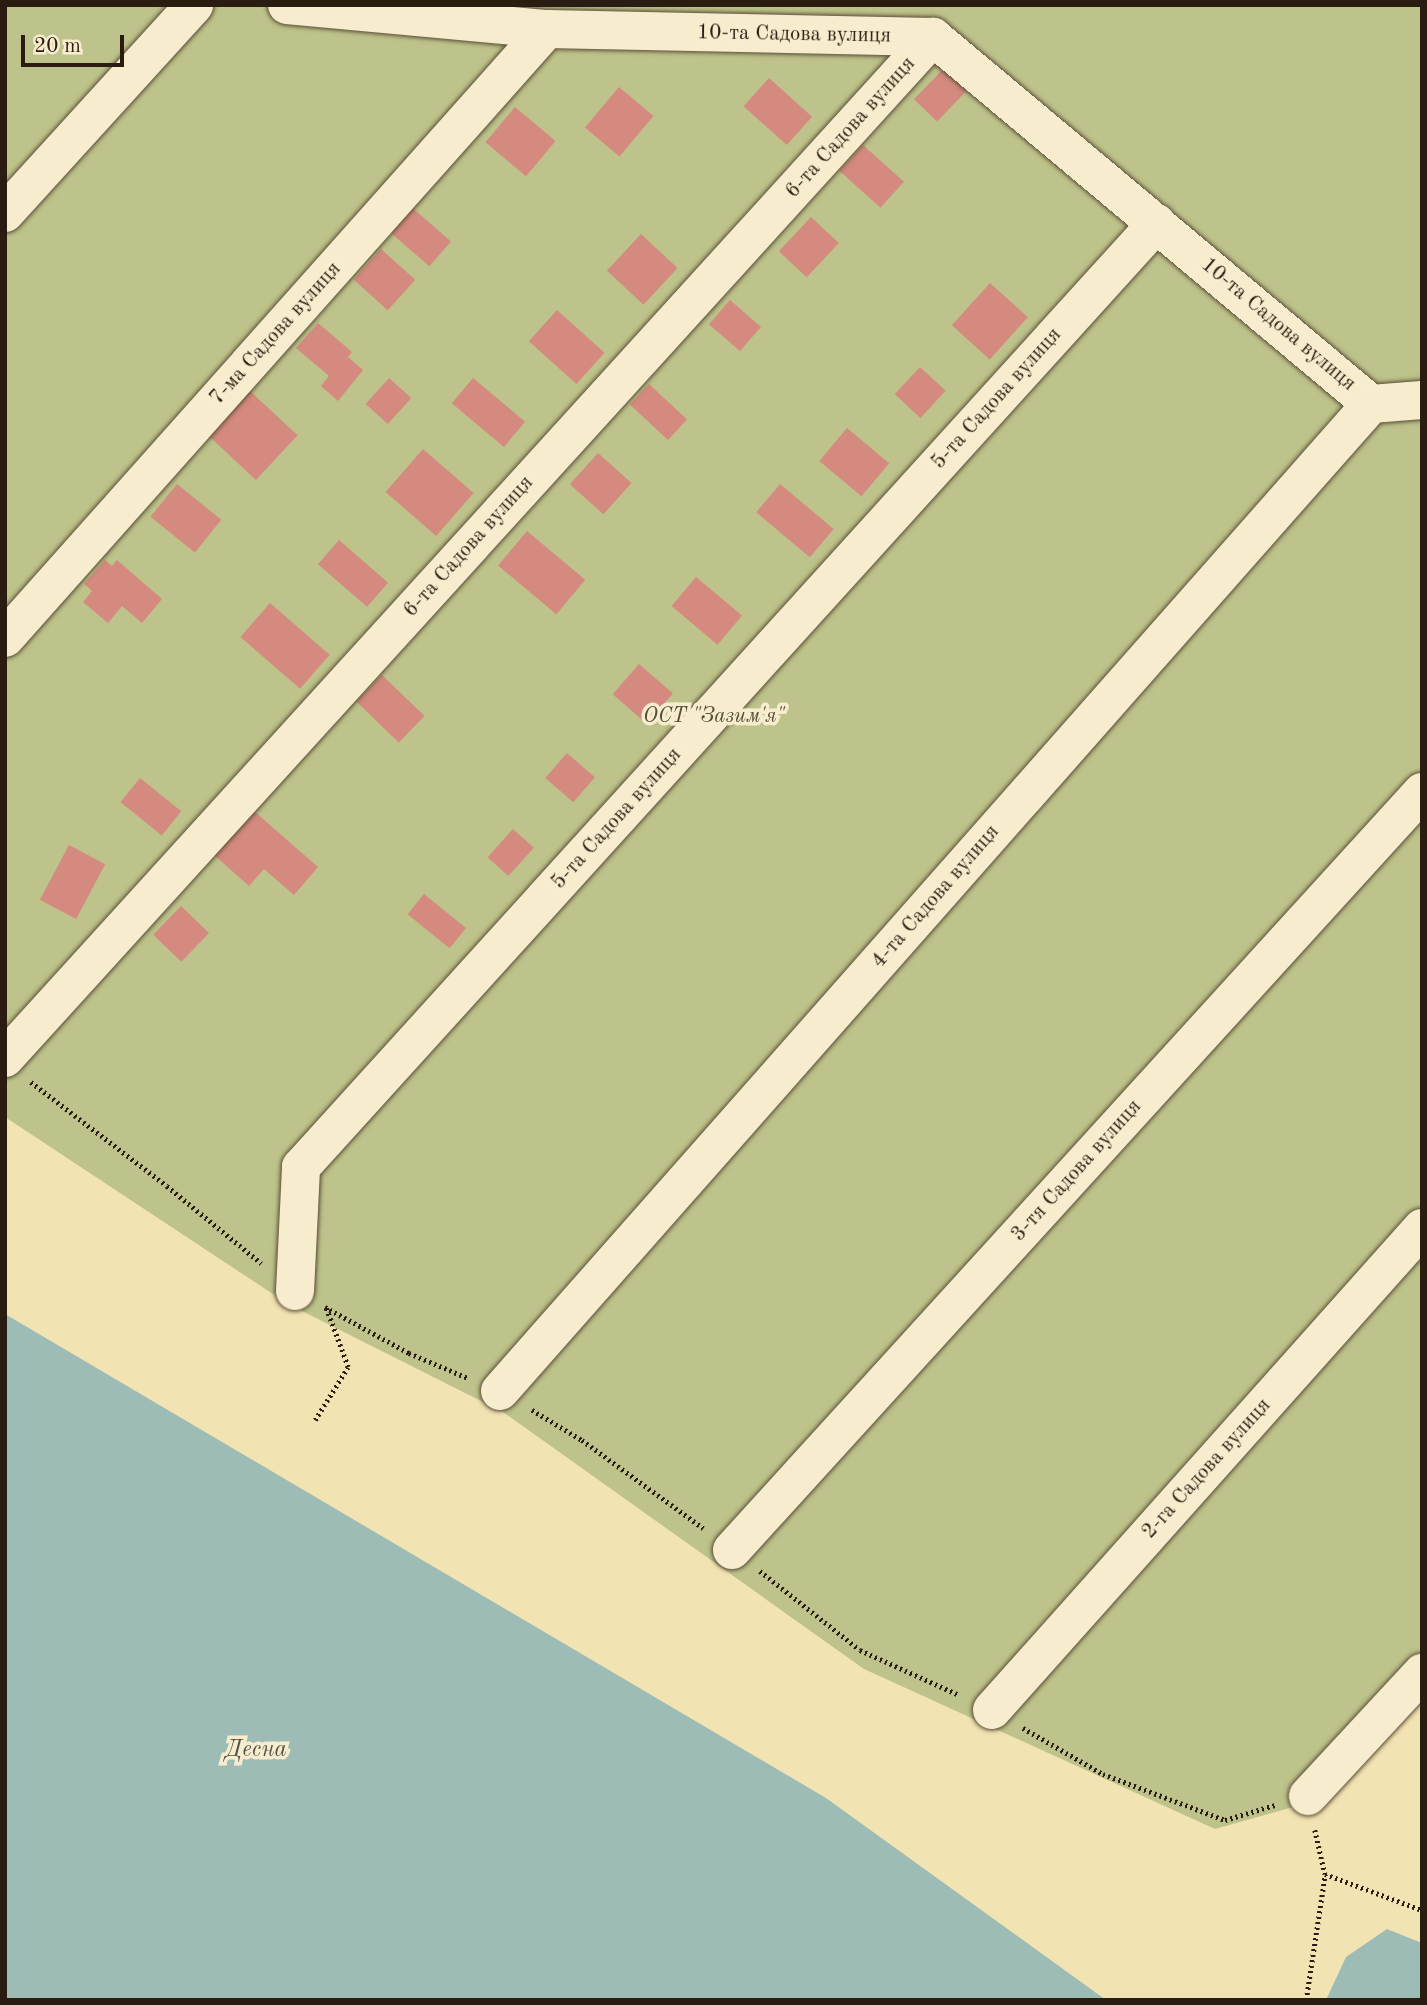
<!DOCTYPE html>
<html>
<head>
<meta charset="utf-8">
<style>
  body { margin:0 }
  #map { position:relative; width:1427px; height:2005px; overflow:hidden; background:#f2e3b3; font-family:"Old Standard TT",serif }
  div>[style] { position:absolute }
  .green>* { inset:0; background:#bdc38a }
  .water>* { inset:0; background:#9ebcb6 }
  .building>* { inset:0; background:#d48a7e; transform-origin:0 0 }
  .path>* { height:4.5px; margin-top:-2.25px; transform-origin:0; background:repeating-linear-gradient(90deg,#2a1c10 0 2px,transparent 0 5.5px) }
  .roads { filter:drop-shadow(0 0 2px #5c4e39) drop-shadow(0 0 2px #5c4e39) }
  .street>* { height:38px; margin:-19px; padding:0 19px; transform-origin:19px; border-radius:19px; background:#f7edce }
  span { translate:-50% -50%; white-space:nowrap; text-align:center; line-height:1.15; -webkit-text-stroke:7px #f7edce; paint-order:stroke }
  .street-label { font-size:21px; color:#2a1c10 }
  .park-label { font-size:21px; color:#564e35; font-style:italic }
  .water-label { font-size:23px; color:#53544a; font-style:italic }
  .frame { position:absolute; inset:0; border:7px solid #2a1c10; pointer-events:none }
  .scale { position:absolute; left:21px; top:35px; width:103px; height:32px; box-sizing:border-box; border:4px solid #2a1c10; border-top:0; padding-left:9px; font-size:21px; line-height:24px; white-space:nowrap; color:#2a1c10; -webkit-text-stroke:5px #f7edce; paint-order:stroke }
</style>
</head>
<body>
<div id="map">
  <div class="green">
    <i style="clip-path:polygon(5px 5px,1422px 5px,1422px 1692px,1325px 1798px,1215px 1829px,864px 1669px,503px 1412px,288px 1304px,5px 1117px)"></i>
  </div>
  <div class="water">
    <i style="clip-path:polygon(5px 1314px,826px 1798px,1106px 2000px,5px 2000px)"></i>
    <i style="clip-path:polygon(1387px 1929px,1422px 1943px,1422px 2000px,1326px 2000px,1346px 1957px)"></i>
  </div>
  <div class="building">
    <i style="left:948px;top:64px;width:32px;height:49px;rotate:44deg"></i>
    <i style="left:769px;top:78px;width:58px;height:38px;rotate:42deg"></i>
    <i style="left:619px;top:87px;width:45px;height:53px;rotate:40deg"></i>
    <i style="left:515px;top:107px;width:53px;height:46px;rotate:40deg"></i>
    <i style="left:863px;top:145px;width:55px;height:35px;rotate:42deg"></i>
    <i style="left:408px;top:204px;width:57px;height:33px;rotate:41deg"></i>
    <i style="left:811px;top:217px;width:38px;height:47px;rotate:43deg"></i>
    <i style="left:641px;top:234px;width:50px;height:50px;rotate:43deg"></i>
    <i style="left:381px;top:249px;width:46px;height:41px;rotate:42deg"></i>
    <i style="left:990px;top:283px;width:51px;height:57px;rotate:42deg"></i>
    <i style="left:730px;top:300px;width:41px;height:32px;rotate:41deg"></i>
    <i style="left:557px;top:310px;width:64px;height:42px;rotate:42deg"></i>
    <i style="clip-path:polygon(318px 323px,352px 352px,348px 357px,363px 370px,338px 401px,321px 386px,329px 376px,296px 348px)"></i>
    <i style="left:920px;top:367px;width:35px;height:37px;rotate:43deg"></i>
    <i style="left:389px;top:378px;width:30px;height:35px;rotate:42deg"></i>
    <i style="left:473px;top:378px;width:68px;height:33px;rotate:40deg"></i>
    <i style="left:649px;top:384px;width:52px;height:28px;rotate:43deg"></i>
    <i style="left:250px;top:391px;width:65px;height:61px;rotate:43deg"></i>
    <i style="left:847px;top:428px;width:55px;height:43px;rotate:40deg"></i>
    <i style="left:423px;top:449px;width:67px;height:57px;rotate:41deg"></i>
    <i style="left:598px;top:453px;width:45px;height:42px;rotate:42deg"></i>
    <i style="left:177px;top:484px;width:57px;height:42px;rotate:39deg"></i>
    <i style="left:780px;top:484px;width:70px;height:37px;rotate:40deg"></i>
    <i style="left:527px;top:531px;width:76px;height:45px;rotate:40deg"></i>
    <i style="left:339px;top:540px;width:65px;height:32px;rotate:41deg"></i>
    <i style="clip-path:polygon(105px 560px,112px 566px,117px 560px,162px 599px,142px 623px,122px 606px,108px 623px,83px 602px,92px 591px,84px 584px)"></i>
    <i style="left:696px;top:577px;width:60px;height:38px;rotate:40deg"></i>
    <i style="left:270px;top:603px;width:79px;height:45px;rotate:41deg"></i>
    <i style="left:639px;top:664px;width:45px;height:40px;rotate:41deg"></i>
    <i style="left:382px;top:675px;width:59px;height:37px;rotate:44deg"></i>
    <i style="left:567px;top:753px;width:37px;height:33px;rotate:41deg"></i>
    <i style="left:140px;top:778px;width:53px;height:31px;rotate:39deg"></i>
    <i style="clip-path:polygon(253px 810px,318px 867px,294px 895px,264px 869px,249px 886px,214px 855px)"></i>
    <i style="left:513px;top:829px;width:28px;height:38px;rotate:42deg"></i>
    <i style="left:69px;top:845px;width:41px;height:62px;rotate:28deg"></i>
    <i style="left:424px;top:894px;width:54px;height:26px;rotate:39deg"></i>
    <i style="left:181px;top:906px;width:39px;height:40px;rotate:44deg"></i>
  </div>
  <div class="path">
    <i style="left:31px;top:1082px;width:171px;rotate:37.4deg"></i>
    <i style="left:167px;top:1186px;width:122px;rotate:39.3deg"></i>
    <i style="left:325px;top:1307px;width:96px;rotate:28.7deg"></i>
    <i style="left:409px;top:1353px;width:64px;rotate:23deg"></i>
    <i style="left:532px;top:1410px;width:58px;rotate:31deg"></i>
    <i style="left:582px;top:1440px;width:150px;rotate:36deg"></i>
    <i style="left:315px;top:1420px;width:62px;rotate:-58.1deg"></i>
    <i style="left:348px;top:1367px;width:63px;rotate:-110.4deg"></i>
    <i style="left:760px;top:1571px;width:127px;rotate:38.3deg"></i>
    <i style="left:860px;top:1650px;width:109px;rotate:24.4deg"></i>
    <i style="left:1023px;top:1728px;width:92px;rotate:29.9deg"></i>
    <i style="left:1103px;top:1774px;width:130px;rotate:20.7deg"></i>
    <i style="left:1225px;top:1820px;width:52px;rotate:-16.7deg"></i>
    <i style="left:1315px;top:1830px;width:45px;rotate:77.2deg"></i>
    <i style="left:1325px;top:1874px;width:103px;rotate:20.4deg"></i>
    <i style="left:1306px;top:2000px;width:127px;rotate:-81.4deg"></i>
  </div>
  <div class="roads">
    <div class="street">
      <i style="left:287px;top:5px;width:261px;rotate:5.3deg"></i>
      <i style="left:547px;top:29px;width:386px;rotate:1.2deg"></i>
      <i style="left:933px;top:37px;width:571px;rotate:39.96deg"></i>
      <i style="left:1371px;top:404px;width:51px;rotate:-4.5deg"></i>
      <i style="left:5px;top:213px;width:281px;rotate:-47.7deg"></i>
      <i style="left:5px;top:638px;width:815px;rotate:-48.33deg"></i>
      <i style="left:5px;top:1058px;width:1380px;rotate:-47.73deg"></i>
      <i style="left:295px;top:1291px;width:124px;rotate:-87.2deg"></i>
      <i style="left:301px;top:1167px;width:1274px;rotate:-47.8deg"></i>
      <i style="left:500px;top:1391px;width:1316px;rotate:-48.57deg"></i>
      <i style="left:732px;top:1550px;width:1025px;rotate:-47.69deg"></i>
      <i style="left:992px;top:1710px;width:646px;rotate:-48.26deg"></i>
      <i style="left:1308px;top:1796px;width:168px;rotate:-47.2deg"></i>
    </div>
  </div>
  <div class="street-label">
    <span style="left:794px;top:35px;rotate:1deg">10-та Садова вулиця</span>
    <span style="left:851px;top:128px;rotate:-48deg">6-та Садова вулиця</span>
    <span style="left:1278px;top:325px;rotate:40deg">10-та Садова вулиця</span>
    <span style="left:276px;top:334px;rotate:-48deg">7-ма Садова вулиця</span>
    <span style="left:997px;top:399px;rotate:-48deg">5-та Садова вулиця</span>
    <span style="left:469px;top:547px;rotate:-48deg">6-та Садова вулиця</span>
    <span style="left:617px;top:819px;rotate:-48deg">5-та Садова вулиця</span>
    <span style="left:936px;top:897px;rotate:-49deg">4-та Садова вулиця</span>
    <span style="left:1077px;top:1171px;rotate:-48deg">3-тя Садова вулиця</span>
    <span style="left:1207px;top:1469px;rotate:-48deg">2-га Садова вулиця</span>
  </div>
  <div class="park-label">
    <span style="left:714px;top:717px">ОСТ "Зазим'я"</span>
  </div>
  <div class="water-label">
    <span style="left:256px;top:1750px">Десна</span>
  </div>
  <div class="frame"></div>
  <div class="scale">20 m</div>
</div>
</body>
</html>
